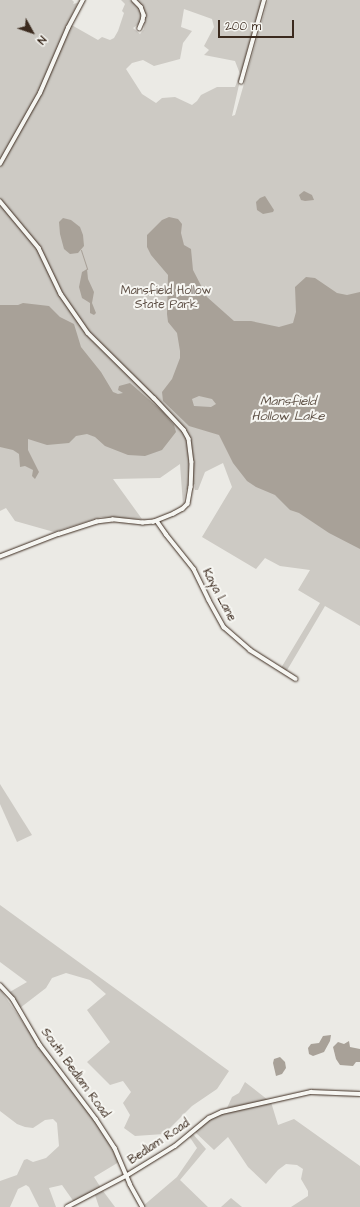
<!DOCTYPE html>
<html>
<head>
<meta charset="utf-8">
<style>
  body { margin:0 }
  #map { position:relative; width:360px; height:1207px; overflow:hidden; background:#ebeae5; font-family:"Architects Daughter",sans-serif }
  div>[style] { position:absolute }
  .green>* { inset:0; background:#cdcac4 }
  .water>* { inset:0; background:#a8a198 }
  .stream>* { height:1px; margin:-0.5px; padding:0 0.5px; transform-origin:0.5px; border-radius:0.5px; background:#a8a198 }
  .roads { filter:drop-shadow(0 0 1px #3b2a1e) drop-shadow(0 0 1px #3b2a1e) }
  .minor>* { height:3.5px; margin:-1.75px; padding:0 1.75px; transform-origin:1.75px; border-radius:1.75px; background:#f6f6f2 }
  span { translate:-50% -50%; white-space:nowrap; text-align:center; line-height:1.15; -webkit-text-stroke:4px #f6f6f2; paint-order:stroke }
  .park-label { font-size:12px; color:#605248 }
  .street-label { font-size:12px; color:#3b2a1e }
  .water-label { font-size:13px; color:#615449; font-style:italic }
  .north { position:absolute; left:12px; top:12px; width:40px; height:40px; -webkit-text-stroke:3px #f6f6f2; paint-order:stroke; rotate:130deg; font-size:11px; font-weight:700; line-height:16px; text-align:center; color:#3b2a1e }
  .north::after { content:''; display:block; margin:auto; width:14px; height:18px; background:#3b2a1e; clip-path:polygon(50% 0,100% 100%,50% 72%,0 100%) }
  .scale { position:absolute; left:218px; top:20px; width:76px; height:18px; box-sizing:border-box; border:2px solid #3b2a1e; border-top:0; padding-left:5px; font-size:12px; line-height:14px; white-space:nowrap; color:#3b2a1e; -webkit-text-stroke:3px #f6f6f2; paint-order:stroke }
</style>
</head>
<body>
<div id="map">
  <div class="green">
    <i style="clip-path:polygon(evenodd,0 0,72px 0,74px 2px,73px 4px,78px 3px,68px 23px,98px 40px,102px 37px,110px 40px,114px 38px,118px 31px,124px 13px,122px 11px,125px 4px,121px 0,131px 0,139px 7px,143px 18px,140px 23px,133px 28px,140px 34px,144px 29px,145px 15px,137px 0,262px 0,245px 58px,232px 116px,235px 115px,268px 0,360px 0,360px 626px,325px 606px,286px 672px,281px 668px,320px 603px,298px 590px,310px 570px,280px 566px,265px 558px,256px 569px,202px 537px,232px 487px,223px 463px,205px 472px,198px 490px,195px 490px,195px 484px,186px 490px,183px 505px,180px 464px,160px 478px,113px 479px,142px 519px,101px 517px,54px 532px,15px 521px,6px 508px,0 511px,0 0,184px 9px,212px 19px,214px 27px,204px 46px,209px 50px,204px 55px,235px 61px,240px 74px,235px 87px,217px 87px,201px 95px,197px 101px,192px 105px,175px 97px,162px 98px,156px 103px,142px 94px,126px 69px,132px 63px,143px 60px,154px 66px,180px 59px,183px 43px,192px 31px,181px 27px,184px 9px)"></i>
    <i style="clip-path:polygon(0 784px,32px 835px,17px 842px,0 804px)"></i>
    <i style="clip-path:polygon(0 905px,229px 1071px,217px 1089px,192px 1106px,164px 1134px,135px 1136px,124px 1128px,130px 1115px,123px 1103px,131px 1092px,123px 1081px,110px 1085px,87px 1062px,110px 1042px,87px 1010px,106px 994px,90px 980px,66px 973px,52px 978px,46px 988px,20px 1008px,8px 993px,27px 982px,0 962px)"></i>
    <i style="clip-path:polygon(0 989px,41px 1049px,98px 1124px,119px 1162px,94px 1177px,101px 1188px,74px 1202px,62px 1185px,49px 1188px,56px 1207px,39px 1207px,29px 1187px,26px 1185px,18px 1189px,10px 1207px,0 1207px,0 1181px,17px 1175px,24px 1160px,27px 1159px,33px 1162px,46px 1158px,59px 1146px,57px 1123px,53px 1119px,45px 1120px,33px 1128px,25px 1127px,17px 1124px,0 1111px)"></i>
    <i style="clip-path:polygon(245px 1082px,268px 1100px,227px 1108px,232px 1097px,239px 1093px)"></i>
    <i style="clip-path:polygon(271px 1102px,278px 1125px,294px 1119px,360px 1166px,360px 1207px,291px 1207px,308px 1196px,308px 1191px,301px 1179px,303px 1169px,297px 1165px,286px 1164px,278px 1170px,266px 1184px,248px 1167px,228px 1137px,214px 1150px,195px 1132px,209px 1120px,225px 1112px)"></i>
    <i style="clip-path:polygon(192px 1133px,206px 1149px,180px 1180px,208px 1207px,144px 1207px,143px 1206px,177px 1177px,197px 1148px,189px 1136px)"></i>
    <i style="clip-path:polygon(103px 1191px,115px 1207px,99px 1207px,95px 1195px)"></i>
    <i style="clip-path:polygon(231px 1198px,242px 1207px,221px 1207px)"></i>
  </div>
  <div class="water">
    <i style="clip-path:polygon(304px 191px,312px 195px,314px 200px,305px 201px,301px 200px,299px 195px)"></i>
    <i style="clip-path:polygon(265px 196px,274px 210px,273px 212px,263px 214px,257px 210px,256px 202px,260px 198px)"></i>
    <i style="clip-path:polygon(evenodd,169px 217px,178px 219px,182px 224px,181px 233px,184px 245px,191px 249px,193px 270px,207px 297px,234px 321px,251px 321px,279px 327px,293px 323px,296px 312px,295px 287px,306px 277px,315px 278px,337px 293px,347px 295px,360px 292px,360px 549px,329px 533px,299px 513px,290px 510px,275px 495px,256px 487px,247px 481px,233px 463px,219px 435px,189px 426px,163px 401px,162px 392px,172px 379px,180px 358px,180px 351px,177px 333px,168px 322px,167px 314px,168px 275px,151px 255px,147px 247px,147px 235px,162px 220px,169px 217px,199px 396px,212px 399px,216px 404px,211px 407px,194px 406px,192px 399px,199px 396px)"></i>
    <i style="clip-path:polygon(63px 218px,71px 220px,80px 227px,83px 235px,84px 246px,78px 253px,70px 254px,64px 249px,60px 234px,59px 222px)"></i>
    <i style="clip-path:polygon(87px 269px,88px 279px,94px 292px,92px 303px,96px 313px,94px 315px,90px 313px,90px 303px,82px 298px,79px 287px,82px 272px)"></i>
    <i style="clip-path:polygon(23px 303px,49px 306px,60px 317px,74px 324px,81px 347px,101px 372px,113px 392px,118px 394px,123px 393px,118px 390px,119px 386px,130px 383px,162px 411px,174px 425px,176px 432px,162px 450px,145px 456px,128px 455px,105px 446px,95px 437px,87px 434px,76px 436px,69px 443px,47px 445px,28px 439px,28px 450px,39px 472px,35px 479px,32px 476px,33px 470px,25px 466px,20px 467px,19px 454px,13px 450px,0 447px,0 305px,18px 305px)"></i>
    <i style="clip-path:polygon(331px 1035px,330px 1041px,324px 1052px,313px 1056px,309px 1054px,308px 1048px,311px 1044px,319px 1043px,323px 1036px)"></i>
    <i style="clip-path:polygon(349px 1041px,350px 1047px,360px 1049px,360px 1062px,356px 1062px,353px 1066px,340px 1065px,336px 1059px,333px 1047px,338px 1042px,344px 1044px)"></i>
    <i style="clip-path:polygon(280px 1057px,285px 1062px,286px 1068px,282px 1074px,276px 1076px,273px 1063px,274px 1059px)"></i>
  </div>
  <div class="stream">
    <i style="left:81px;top:250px;width:20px;rotate:72deg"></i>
  </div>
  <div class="roads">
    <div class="minor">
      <i style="left:134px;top:0;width:10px;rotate:45deg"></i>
      <i style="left:141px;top:7px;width:9px;rotate:69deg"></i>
      <i style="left:144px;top:15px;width:6px;rotate:99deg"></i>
      <i style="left:143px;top:21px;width:8px;rotate:113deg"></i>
      <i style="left:241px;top:82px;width:85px;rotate:-74.3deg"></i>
      <i style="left:0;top:164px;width:81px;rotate:-60.6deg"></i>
      <i style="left:40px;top:93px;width:71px;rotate:-66.7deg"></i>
      <i style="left:68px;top:28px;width:32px;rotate:-62deg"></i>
      <i style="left:0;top:201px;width:61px;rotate:50.3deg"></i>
      <i style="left:39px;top:248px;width:51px;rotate:64.4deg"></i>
      <i style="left:61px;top:294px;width:47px;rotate:55.3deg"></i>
      <i style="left:88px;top:333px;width:93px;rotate:44.6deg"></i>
      <i style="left:154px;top:398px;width:44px;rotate:46.8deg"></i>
      <i style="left:184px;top:430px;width:10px;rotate:61deg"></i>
      <i style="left:189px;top:439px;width:23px;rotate:83deg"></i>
      <i style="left:192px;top:462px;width:25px;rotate:92deg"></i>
      <i style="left:191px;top:487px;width:17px;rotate:100deg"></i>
      <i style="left:188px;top:504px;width:7px;rotate:135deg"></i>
      <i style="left:183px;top:509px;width:10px;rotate:151deg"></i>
      <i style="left:174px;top:514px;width:22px;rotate:158deg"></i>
      <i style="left:154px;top:522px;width:11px;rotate:175deg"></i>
      <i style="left:143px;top:523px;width:30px;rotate:-174deg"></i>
      <i style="left:113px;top:520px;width:16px;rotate:173deg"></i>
      <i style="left:97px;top:522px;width:40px;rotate:162deg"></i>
      <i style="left:59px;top:534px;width:63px;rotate:158.7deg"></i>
      <i style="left:157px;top:521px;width:16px;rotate:55deg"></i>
      <i style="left:166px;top:534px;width:45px;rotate:51.3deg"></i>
      <i style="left:194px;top:569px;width:34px;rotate:64deg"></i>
      <i style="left:209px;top:600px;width:31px;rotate:61deg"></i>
      <i style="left:224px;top:627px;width:35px;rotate:41deg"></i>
      <i style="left:250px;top:650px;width:54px;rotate:32.2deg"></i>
      <i style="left:0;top:985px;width:19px;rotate:47deg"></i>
      <i style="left:13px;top:999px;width:53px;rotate:59.6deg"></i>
      <i style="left:40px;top:1045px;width:93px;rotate:52.9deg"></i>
      <i style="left:96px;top:1119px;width:35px;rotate:57deg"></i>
      <i style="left:115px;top:1148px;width:39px;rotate:67deg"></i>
      <i style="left:130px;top:1184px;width:26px;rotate:61deg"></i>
      <i style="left:67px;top:1207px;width:67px;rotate:-27.7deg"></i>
      <i style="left:126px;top:1176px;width:57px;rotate:-31.5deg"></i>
      <i style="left:175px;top:1146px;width:44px;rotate:-39.5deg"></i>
      <i style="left:209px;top:1118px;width:14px;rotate:-25deg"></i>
      <i style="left:222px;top:1112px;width:91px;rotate:-12.7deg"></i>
      <i style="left:311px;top:1092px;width:49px;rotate:2.3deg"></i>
    </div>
  </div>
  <div class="park-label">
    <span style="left:166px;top:298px">Mansfield Hollow<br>State Park</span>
  </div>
  <div class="street-label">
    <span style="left:219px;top:595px;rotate:62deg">Kaya Lane</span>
    <span style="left:75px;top:1073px;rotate:54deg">South Bedlam Road</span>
    <span style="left:159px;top:1142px;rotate:-34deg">Bedlam Road</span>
  </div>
  <div class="water-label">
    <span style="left:288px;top:409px">Mansfield<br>Hollow Lake</span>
  </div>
  <div class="north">N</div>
  <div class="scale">200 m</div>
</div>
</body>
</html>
